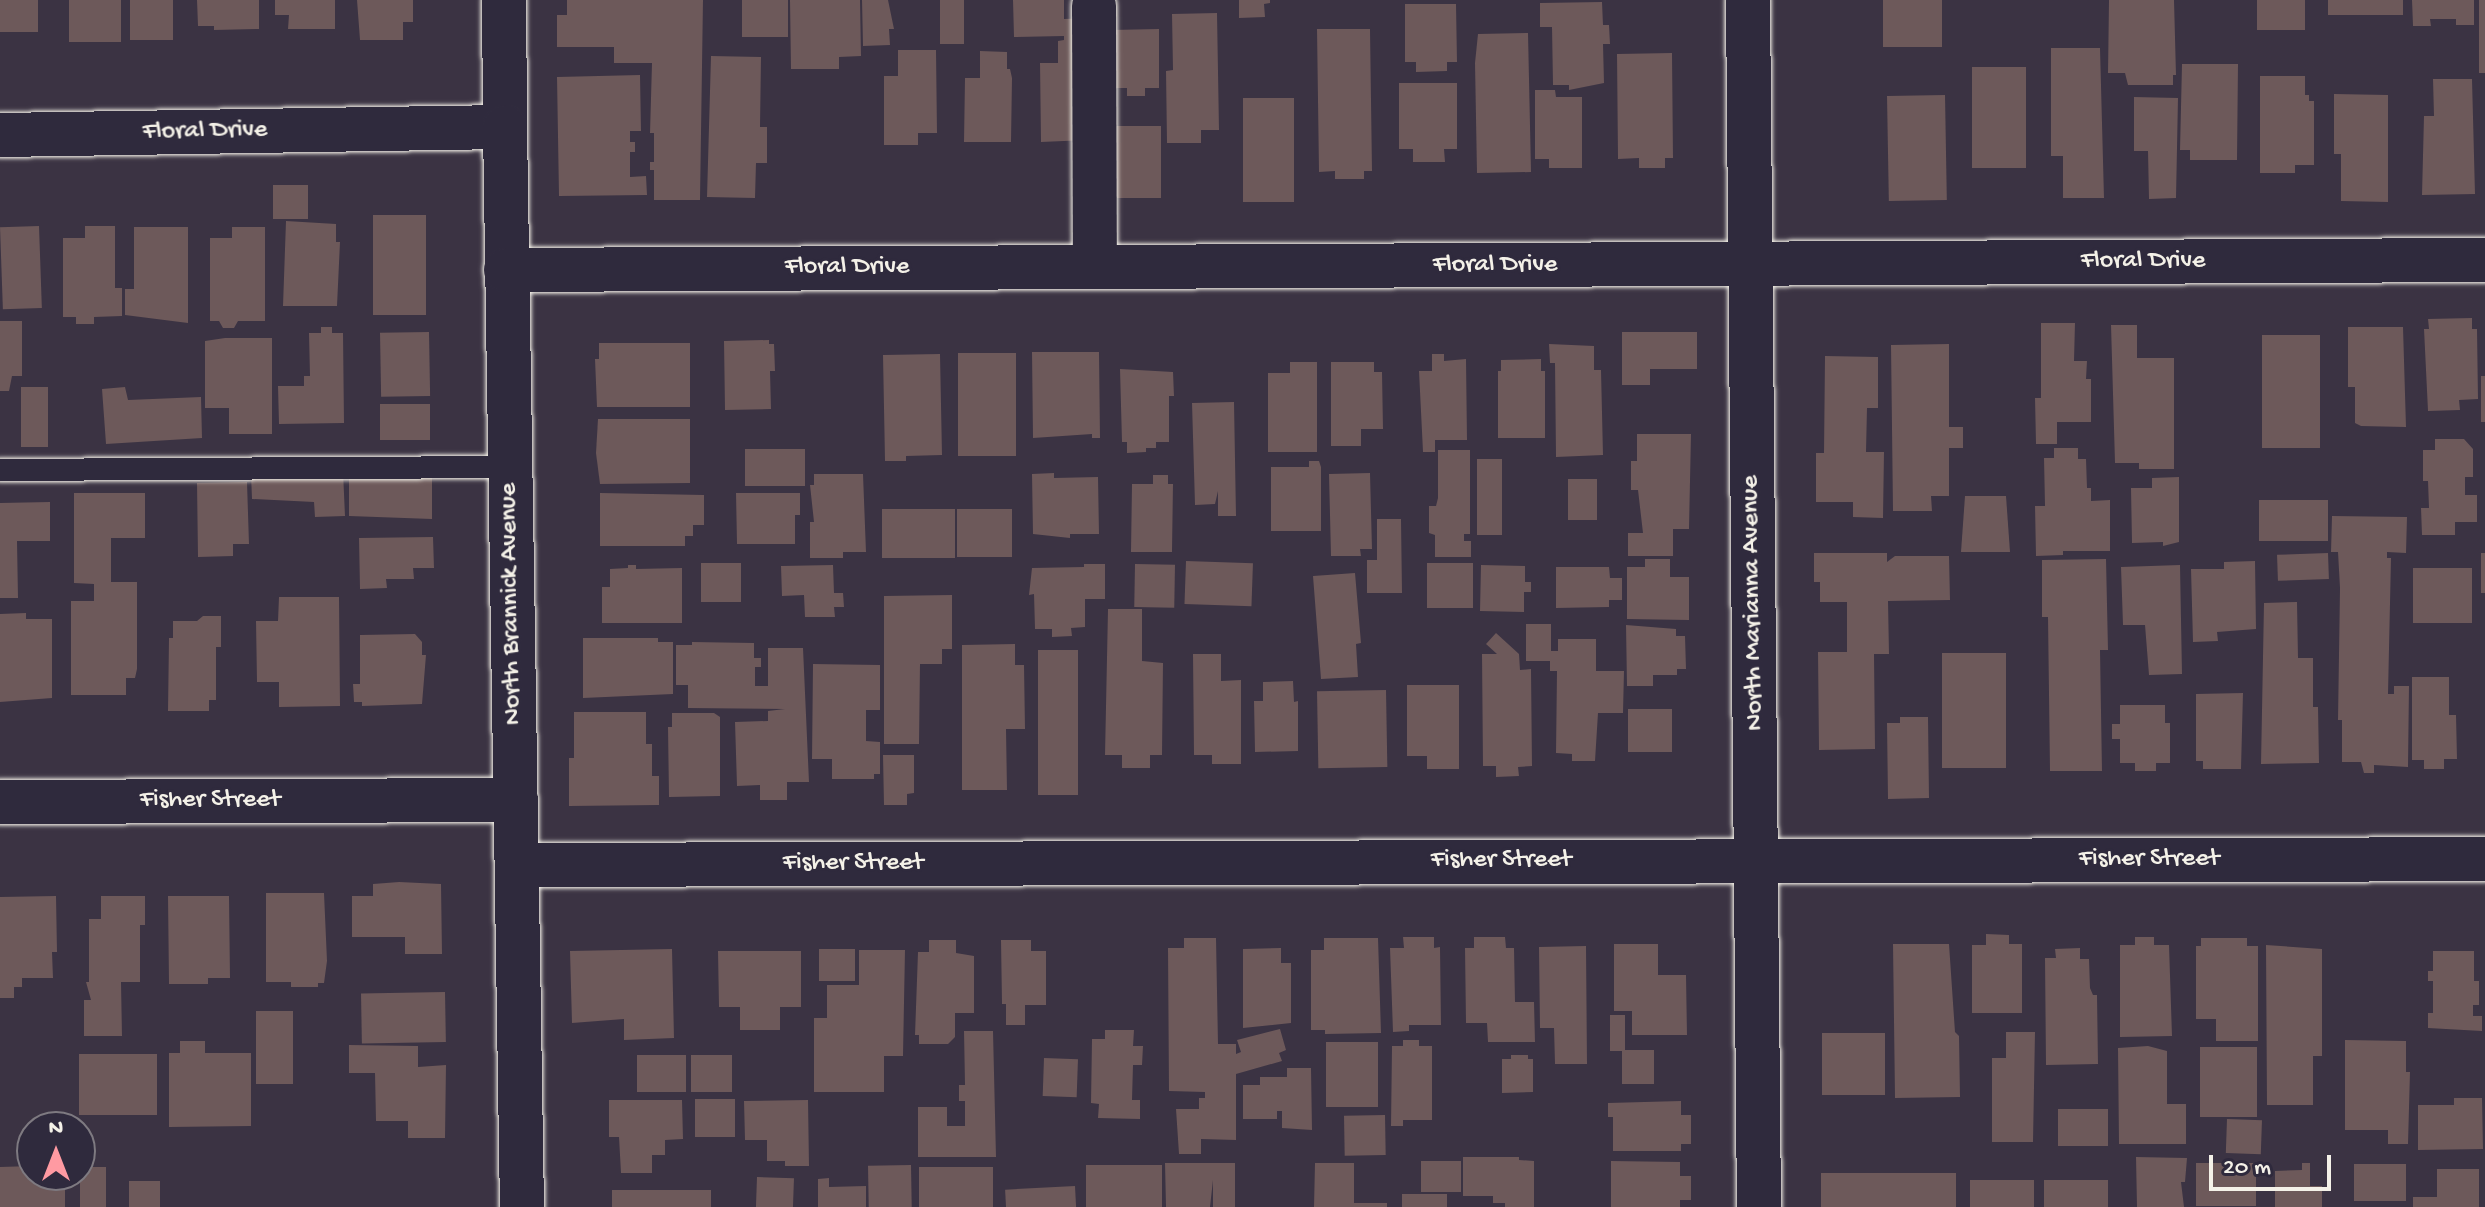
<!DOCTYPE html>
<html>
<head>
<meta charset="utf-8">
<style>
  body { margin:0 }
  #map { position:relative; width:2485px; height:1207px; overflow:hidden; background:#3b3343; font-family:"Gochi Hand",sans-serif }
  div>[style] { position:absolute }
  .building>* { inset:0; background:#6d595a; transform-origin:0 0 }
  .roads { filter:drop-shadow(0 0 2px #f4f1e8) drop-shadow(0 0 2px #f4f1e8) }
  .service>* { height:22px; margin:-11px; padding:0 11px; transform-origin:11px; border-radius:11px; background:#2f2a3d }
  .minor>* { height:44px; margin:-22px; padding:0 22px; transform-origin:22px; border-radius:22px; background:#2f2a3d }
  .tertiary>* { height:44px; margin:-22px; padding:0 22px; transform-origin:22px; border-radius:22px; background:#2f2a3d }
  span { translate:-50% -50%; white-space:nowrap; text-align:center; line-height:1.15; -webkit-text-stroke:6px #2f2a3d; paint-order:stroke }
  .street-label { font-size:26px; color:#f4f1e8 }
  .north { position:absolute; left:16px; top:1111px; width:80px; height:80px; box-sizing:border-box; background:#2f2a3d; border:2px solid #7e7a81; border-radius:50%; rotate:0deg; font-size:22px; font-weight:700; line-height:32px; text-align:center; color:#f4f1e8 }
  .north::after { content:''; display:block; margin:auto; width:28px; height:36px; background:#ff9aa2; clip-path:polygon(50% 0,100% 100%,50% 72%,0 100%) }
  .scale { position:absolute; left:2209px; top:1155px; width:122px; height:36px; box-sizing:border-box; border:4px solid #f4f1e8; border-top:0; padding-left:10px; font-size:24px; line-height:28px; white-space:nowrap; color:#f4f1e8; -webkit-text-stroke:6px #2f2a3d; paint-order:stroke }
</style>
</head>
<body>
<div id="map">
  <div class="building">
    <i style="left:0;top:0;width:38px;height:32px"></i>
    <i style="left:69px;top:0;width:52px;height:42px"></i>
    <i style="left:130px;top:0;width:43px;height:40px"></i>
    <i style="clip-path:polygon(197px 0,259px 0,259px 29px,214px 30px,214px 26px,198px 26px)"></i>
    <i style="clip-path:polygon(275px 0,335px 0,335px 29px,288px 29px,289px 15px,275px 15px)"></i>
    <i style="clip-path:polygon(357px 0,413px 0,413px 22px,403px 22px,403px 40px,360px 40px)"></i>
    <i style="clip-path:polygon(567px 0,703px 0,700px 200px,654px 200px,654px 170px,650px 170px,650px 162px,654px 162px,654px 133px,650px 133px,652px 63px,614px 63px,614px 47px,557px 47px,557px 15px,567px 15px)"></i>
    <i style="left:742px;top:0;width:46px;height:37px"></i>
    <i style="clip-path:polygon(790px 0,860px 0,861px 56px,839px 57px,839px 69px,791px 69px)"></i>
    <i style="clip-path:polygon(862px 0,888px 0,894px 29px,889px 29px,890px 45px,863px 46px)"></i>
    <i style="left:940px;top:0;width:24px;height:44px"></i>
    <i style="clip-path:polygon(1013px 0,1064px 0,1064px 19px,1089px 18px,1087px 140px,1041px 142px,1040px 63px,1058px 63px,1058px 41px,1064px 40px,1064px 36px,1014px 37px)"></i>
    <i style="clip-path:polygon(1239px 0,1270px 0,1270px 3px,1264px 4px,1265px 17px,1239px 18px)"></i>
    <i style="left:1883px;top:0;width:59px;height:47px"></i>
    <i style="clip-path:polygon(2109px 0,2174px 0,2176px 75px,2173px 75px,2173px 85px,2128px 85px,2125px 73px,2108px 73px)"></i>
    <i style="left:2257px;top:0;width:48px;height:30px"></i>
    <i style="left:2328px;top:0;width:75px;height:15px"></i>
    <i style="clip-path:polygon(2412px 0,2474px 0,2474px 25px,2456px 25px,2456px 19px,2430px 19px,2431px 26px,2413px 26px)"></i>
    <i style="left:2479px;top:0;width:6px;height:73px"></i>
    <i style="clip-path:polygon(1602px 2px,1603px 25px,1609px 25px,1610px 44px,1603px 44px,1604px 83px,1569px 90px,1569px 85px,1553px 85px,1552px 27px,1540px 27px,1540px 3px)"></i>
    <i style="clip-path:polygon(1405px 4px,1456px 4px,1457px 62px,1447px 62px,1447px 71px,1416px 72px,1416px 62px,1405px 62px)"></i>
    <i style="clip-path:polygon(1217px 13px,1219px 130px,1201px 130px,1201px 143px,1167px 143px,1166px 71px,1173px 70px,1172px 14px)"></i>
    <i style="clip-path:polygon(1159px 29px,1159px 88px,1145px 88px,1145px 96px,1127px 96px,1127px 88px,1111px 88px,1111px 30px)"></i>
    <i style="clip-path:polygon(1317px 29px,1370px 29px,1372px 171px,1364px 171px,1364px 179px,1335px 179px,1335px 171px,1319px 172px)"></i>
    <i style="clip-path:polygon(1528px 33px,1531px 172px,1477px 173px,1475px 63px,1478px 34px)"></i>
    <i style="clip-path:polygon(2051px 48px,2100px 48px,2104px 198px,2063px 198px,2063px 156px,2051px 156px)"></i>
    <i style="clip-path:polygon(898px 50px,936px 50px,937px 133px,918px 133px,918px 145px,884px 145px,884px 76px,898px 76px)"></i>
    <i style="clip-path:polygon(980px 51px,1007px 52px,1007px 69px,1010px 69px,1012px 78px,1011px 142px,964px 142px,965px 78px,980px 78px)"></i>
    <i style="clip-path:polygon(1672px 53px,1673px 158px,1665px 158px,1665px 168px,1639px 168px,1639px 158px,1618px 159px,1617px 54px)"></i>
    <i style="clip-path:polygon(711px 56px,761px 57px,760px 127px,767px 127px,767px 163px,756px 163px,755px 198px,707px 197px)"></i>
    <i style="clip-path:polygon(2182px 64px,2238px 64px,2237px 160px,2190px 160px,2190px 150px,2180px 150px)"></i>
    <i style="left:1972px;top:67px;width:54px;height:101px"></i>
    <i style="clip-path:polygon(640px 75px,641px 131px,630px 131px,630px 142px,635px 142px,635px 152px,630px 152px,630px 177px,646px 176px,647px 195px,559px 196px,557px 77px)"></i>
    <i style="clip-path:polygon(2260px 76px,2305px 76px,2305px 95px,2309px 95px,2309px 101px,2314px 101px,2314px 165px,2295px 165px,2295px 173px,2260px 173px)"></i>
    <i style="clip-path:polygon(2433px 79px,2472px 79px,2475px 194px,2422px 195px,2424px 116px,2434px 116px)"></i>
    <i style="clip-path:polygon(1399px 83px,1457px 83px,1457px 149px,1444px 149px,1445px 162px,1413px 162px,1413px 149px,1399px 149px)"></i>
    <i style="clip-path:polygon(1535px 90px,1555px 90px,1556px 97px,1582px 97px,1582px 168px,1549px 168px,1549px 159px,1535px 159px)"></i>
    <i style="clip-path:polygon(2334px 94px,2388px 95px,2388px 202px,2341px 201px,2341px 154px,2334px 154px)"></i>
    <i style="left:1945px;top:95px;width:105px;height:58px;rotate:89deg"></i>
    <i style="clip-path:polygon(2134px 97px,2178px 98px,2176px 198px,2149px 199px,2148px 151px,2134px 151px)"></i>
    <i style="left:1243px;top:98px;width:51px;height:104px"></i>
    <i style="left:1107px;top:126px;width:54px;height:72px"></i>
    <i style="left:273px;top:185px;width:35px;height:34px"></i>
    <i style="left:373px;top:215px;width:53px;height:100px"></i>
    <i style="clip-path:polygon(286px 221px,336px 224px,336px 242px,340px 242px,337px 306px,283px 306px)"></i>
    <i style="left:39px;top:226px;width:82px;height:39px;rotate:88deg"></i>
    <i style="clip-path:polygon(85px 226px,115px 226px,115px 288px,122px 288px,122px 316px,94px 317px,94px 324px,76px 324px,76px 317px,63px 317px,63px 238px,85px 238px)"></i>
    <i style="clip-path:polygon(134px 227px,188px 227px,188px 323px,125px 315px,125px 289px,134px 289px)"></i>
    <i style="clip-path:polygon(232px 227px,265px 227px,265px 321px,238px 321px,234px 328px,223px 328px,219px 321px,210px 321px,210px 238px,232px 238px)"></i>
    <i style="clip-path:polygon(2472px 318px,2472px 329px,2477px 329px,2478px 399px,2459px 400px,2460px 410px,2428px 411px,2424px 329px,2429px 329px,2428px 319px)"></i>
    <i style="clip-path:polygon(0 321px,22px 321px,22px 376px,12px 376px,9px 391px,0 391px)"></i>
    <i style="clip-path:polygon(2041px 323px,2075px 323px,2074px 361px,2087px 361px,2086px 379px,2091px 379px,2091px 422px,2057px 422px,2057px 444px,2036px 444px,2035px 398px,2041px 398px)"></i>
    <i style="clip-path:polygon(2111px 325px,2137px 325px,2137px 358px,2174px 358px,2174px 469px,2139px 469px,2139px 463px,2115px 463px)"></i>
    <i style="clip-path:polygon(321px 327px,332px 327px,332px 333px,343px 333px,344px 423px,279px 424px,278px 386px,304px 386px,304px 376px,310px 376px,309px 333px,321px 333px)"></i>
    <i style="clip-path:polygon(2348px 327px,2403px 327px,2406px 427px,2361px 426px,2355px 423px,2355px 387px,2348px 387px)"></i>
    <i style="left:429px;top:332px;width:64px;height:49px;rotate:89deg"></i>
    <i style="clip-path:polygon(1622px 332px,1697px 332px,1697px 369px,1650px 369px,1650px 385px,1622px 385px)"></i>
    <i style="left:2262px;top:335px;width:58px;height:113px"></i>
    <i style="clip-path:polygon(225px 338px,272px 338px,272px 434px,229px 434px,229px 408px,205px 408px,205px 341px)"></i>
    <i style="clip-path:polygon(769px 340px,769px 344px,774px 344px,775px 371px,770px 371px,771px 409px,725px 410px,724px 341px)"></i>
    <i style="clip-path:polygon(599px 343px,690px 343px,690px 407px,597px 407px,595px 359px,599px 359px)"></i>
    <i style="clip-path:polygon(1549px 344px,1594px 346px,1594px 370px,1601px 370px,1603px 455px,1556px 457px,1555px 363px,1550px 363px)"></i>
    <i style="clip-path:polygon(1949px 344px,1949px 427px,1963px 427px,1963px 448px,1949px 448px,1949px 496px,1931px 496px,1932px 511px,1893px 511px,1891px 345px)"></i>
    <i style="clip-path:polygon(1032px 352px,1099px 352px,1100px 438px,1092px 438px,1092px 434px,1033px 438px)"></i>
    <i style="left:958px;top:353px;width:58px;height:103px"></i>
    <i style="clip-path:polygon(940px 354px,942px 455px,906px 456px,906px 461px,885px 461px,883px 355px)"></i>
    <i style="clip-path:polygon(1432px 354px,1444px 354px,1444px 361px,1466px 359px,1467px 440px,1435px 440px,1435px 452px,1423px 452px,1419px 371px,1432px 371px)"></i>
    <i style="clip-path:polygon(1825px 356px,1878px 357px,1878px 408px,1867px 408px,1866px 452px,1884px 452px,1883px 518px,1853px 517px,1853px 502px,1816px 502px,1816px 453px,1824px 453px)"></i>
    <i style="clip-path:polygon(1541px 359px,1541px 371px,1545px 371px,1545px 438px,1498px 438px,1498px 371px,1501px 371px,1501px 360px)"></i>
    <i style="clip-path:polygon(1290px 362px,1317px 362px,1317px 452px,1268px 452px,1268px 373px,1290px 373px)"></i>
    <i style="clip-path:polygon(1331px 362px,1374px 362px,1374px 372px,1382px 372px,1383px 429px,1361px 429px,1361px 446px,1331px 446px)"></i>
    <i style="clip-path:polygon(1120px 369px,1173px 372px,1174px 396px,1169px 396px,1169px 442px,1156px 442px,1156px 448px,1146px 448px,1146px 452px,1127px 453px,1127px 442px,1122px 442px)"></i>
    <i style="left:2481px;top:376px;width:4px;height:46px"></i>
    <i style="left:21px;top:387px;width:27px;height:60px"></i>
    <i style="clip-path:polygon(125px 387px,128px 400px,201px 397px,202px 438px,106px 444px,102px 389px)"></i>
    <i style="clip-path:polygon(1234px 402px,1236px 516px,1218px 516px,1218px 491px,1215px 504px,1195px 505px,1192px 403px)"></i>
    <i style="left:380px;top:404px;width:50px;height:36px"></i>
    <i style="clip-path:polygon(598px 419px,690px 419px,690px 483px,600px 484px,596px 453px)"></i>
    <i style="clip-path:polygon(1637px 434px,1691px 434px,1689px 529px,1673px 529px,1673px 556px,1628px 556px,1628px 533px,1643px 533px,1638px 490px,1631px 490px,1631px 461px,1637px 461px)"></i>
    <i style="clip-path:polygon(2435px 439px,2464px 439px,2473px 449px,2473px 477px,2465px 477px,2465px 495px,2477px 495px,2477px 522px,2455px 522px,2455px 535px,2422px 535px,2421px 508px,2429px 508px,2428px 481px,2423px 481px,2423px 450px,2435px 450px)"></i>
    <i style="clip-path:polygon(2054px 448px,2078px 448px,2078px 459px,2086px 459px,2087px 488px,2091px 488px,2091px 501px,2110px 500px,2110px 551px,2063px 551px,2063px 555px,2036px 556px,2035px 506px,2045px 506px,2044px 458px,2054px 458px)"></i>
    <i style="left:805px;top:449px;width:37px;height:60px;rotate:90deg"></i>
    <i style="clip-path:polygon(1438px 450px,1470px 450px,1470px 534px,1464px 534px,1464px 541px,1471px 541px,1471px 557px,1435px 557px,1435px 535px,1429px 533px,1429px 506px,1436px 506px,1438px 498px)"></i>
    <i style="left:1477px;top:459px;width:25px;height:76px"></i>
    <i style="clip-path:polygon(1309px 461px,1319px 461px,1321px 467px,1321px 531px,1271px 531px,1271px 467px,1309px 467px)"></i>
    <i style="clip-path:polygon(343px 471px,345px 516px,315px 517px,314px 502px,252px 499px,251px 474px)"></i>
    <i style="clip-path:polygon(1054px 473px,1054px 478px,1098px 477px,1099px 534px,1070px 534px,1070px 538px,1033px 534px,1032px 474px)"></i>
    <i style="clip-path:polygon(1370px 473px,1372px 549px,1360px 549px,1361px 556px,1331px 556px,1329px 474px)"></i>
    <i style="clip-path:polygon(814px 474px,863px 474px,866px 552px,843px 552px,843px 558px,810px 558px,810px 522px,814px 522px,810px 485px,814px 485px)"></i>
    <i style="clip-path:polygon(1153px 475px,1168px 475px,1168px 484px,1173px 484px,1172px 552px,1131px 552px,1132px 484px,1153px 484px)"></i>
    <i style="clip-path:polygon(369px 477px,432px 477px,432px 519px,349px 516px,349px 479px)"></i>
    <i style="clip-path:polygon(2179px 477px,2179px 542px,2163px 546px,2163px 542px,2132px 543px,2131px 488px,2152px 488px,2152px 478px)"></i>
    <i style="left:1568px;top:479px;width:29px;height:41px"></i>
    <i style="clip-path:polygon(247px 482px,249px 544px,233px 544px,233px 556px,198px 557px,197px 483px)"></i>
    <i style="clip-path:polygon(74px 493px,145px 493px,145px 538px,111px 538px,111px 582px,137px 582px,137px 669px,135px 678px,126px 678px,126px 695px,71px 695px,71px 601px,94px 601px,94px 584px,74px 583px)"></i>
    <i style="clip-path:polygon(600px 493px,704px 495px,704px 525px,693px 525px,693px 536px,685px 536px,685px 546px,600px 546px)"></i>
    <i style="clip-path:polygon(736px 493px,800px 493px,800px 515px,795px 515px,795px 544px,737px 544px)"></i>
    <i style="clip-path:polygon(1965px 496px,2006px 496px,2010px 552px,1961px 552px)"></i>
    <i style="left:2259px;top:500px;width:69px;height:41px"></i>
    <i style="clip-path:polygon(50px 502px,50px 541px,17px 541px,18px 598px,0 598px,0 503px)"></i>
    <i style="left:955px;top:509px;width:49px;height:73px;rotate:90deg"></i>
    <i style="left:1012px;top:509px;width:48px;height:55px;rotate:90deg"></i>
    <i style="clip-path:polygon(2332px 516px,2407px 517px,2406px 553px,2387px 552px,2387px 558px,2391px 558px,2388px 694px,2394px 694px,2394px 686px,2409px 686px,2408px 767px,2374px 765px,2374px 773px,2364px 773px,2361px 762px,2342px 762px,2342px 720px,2338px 720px,2340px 588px,2338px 552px,2331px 552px)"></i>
    <i style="clip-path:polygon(1377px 519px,1401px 519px,1402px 593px,1367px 593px,1367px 560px,1377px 560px)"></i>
    <i style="clip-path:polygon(433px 537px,434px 568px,413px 568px,414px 579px,386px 579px,387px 588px,360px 589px,359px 538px)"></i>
    <i style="clip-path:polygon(1814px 553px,1887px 553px,1887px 562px,1895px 556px,1949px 556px,1950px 600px,1888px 601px,1889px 654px,1874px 654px,1875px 749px,1819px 750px,1818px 652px,1847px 652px,1847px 602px,1820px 602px,1820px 582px,1814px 582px)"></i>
    <i style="left:2328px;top:553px;width:26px;height:51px;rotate:88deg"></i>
    <i style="left:2481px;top:553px;width:4px;height:40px"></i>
    <i style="clip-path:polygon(1645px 559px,1670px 559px,1670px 577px,1689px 577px,1689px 620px,1627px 619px,1627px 567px,1645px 567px)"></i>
    <i style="clip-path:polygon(2106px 559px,2108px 650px,2100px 650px,2102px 771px,2050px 771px,2048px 617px,2042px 617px,2042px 560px)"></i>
    <i style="left:1186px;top:561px;width:67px;height:43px;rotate:2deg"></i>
    <i style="clip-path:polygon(2255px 561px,2256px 629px,2217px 632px,2218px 641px,2193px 642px,2191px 569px,2224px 569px,2224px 562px)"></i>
    <i style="left:741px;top:563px;width:39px;height:40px;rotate:90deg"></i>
    <i style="left:1427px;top:563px;width:46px;height:45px"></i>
    <i style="clip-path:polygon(1084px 564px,1105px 564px,1105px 599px,1085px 599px,1085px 627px,1071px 628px,1072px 636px,1052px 637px,1052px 629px,1035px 629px,1034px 594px,1029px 595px,1032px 568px,1084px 567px)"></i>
    <i style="left:1135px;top:564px;width:40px;height:43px;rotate:1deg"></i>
    <i style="clip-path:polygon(628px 565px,636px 565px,636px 569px,682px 568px,682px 623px,602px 623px,602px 587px,610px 587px,610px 569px,628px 568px)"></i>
    <i style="clip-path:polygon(833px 565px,834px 593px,843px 593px,844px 607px,834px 607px,835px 617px,805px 617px,804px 595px,782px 596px,781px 566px)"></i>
    <i style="clip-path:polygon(1481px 565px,1525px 566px,1525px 582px,1531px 582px,1531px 592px,1524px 592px,1524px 612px,1480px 611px)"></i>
    <i style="clip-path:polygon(2180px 565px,2182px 674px,2149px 675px,2145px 625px,2123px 625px,2121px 567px)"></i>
    <i style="clip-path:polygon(1556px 567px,1609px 567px,1610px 578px,1622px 578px,1622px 600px,1609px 600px,1609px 607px,1556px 608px)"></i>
    <i style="left:2413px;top:568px;width:59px;height:55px"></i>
    <i style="clip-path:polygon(1355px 573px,1361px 643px,1356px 644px,1358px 677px,1321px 679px,1313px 576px)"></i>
    <i style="clip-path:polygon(952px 595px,952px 649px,942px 649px,942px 664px,920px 664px,919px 744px,884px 744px,884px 596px)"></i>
    <i style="clip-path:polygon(279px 597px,339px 597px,340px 706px,279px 707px,279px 682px,257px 682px,256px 621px,278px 621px)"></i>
    <i style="clip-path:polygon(2297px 602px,2298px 658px,2313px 658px,2313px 707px,2318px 707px,2319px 763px,2261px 764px,2264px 603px)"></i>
    <i style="clip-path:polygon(1108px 609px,1142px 609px,1142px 661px,1163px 663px,1162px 755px,1150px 755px,1150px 768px,1122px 768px,1122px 755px,1105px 755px)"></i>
    <i style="clip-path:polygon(26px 613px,26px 619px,52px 619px,52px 698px,0 702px,0 614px)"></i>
    <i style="clip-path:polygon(203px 616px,221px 616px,221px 647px,216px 647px,216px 700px,209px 700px,209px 711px,168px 711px,169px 638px,173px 638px,173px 621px,197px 621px)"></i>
    <i style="clip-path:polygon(1526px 624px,1551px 624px,1551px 651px,1558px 651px,1558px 639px,1596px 639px,1596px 671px,1624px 671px,1623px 713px,1598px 713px,1595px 761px,1572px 761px,1572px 754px,1556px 753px,1557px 671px,1550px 671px,1550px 661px,1526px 661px)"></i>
    <i style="clip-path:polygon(1626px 625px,1676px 629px,1676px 636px,1685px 636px,1686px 669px,1677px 669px,1677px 675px,1653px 675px,1653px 686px,1627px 686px)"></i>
    <i style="clip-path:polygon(1496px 633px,1519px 654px,1520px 670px,1531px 669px,1532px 766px,1518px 767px,1519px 776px,1496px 777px,1496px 766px,1483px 766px,1482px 654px,1497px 654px,1486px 644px)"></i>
    <i style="clip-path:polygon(415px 634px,422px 642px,422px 655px,426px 655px,422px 704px,362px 706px,362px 702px,354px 702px,353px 684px,360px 684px,360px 635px)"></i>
    <i style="clip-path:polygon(583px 638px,658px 638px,658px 642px,673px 642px,673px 694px,583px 698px)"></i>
    <i style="clip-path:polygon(692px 642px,754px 643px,754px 658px,761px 658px,761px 667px,755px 667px,755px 686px,768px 686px,768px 648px,803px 648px,809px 782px,787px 782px,787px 800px,760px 800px,760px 785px,737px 786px,735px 722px,768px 721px,768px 711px,785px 709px,688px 708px,688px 685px,676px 685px,676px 645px,692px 645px)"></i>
    <i style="clip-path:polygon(1015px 644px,1015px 665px,1024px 665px,1025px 729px,1006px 729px,1007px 790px,962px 790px,962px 645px)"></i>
    <i style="left:1038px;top:650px;width:40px;height:145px"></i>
    <i style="left:2006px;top:653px;width:115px;height:64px;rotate:90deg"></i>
    <i style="clip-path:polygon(1193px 654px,1221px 654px,1221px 681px,1241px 680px,1241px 764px,1212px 764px,1212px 755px,1194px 755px)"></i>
    <i style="clip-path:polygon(813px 664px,880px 665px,880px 710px,866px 710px,866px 741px,880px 742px,880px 774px,874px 774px,874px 779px,832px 779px,832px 759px,812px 759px)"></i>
    <i style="clip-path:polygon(2412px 677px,2449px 677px,2449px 715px,2456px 715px,2457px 759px,2444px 759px,2444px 769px,2424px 769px,2424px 760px,2412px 760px)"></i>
    <i style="clip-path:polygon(1293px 681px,1294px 702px,1298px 701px,1298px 751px,1255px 752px,1254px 701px,1263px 701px,1263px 682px)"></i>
    <i style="clip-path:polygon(1407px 685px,1459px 685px,1459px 769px,1427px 769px,1427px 756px,1407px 756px)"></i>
    <i style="left:1386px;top:690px;width:77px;height:69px;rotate:89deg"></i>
    <i style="clip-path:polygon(2243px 693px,2241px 769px,2203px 769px,2203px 761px,2196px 761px,2196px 694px)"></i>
    <i style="clip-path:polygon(2120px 705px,2165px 705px,2165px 723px,2170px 723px,2170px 763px,2156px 763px,2156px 771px,2135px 771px,2135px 763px,2120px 763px,2120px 739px,2112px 739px,2112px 724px,2120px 724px)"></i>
    <i style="left:1628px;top:709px;width:44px;height:43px"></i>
    <i style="clip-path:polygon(574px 712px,646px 712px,646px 744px,652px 744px,652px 776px,659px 776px,659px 805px,569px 806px,569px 758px,574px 758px)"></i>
    <i style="clip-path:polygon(672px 713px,714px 713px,720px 717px,720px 796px,669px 797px,668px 727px,672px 727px)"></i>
    <i style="clip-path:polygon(1900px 717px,1928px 717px,1929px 798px,1888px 799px,1887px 723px,1900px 723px)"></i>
    <i style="clip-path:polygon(883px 755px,914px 755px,914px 793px,907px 794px,907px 805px,884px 805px)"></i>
    <i style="clip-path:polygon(399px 882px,441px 884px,442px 954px,405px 954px,405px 937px,352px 937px,352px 896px,373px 896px,373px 884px)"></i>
    <i style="clip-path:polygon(266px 893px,324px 893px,327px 961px,324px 983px,318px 983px,318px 987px,291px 987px,291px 982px,266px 982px)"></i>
    <i style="clip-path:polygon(56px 896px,57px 952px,52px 952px,53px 978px,22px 978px,22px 987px,14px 987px,14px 998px,0 998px,0 897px)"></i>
    <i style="clip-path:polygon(101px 896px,145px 896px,145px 925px,140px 925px,140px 982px,121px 982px,122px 1036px,84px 1036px,84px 1000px,91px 1000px,86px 982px,89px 982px,89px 919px,101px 919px)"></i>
    <i style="clip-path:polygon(168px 896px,229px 896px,230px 978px,208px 978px,208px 984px,169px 984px)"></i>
    <i style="clip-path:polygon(1986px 934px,2009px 935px,2009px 944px,2022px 944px,2022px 1013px,1972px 1013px,1972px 945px,1986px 945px)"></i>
    <i style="clip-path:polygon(1403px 937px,1434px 937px,1434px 948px,1440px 947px,1441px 1025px,1409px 1025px,1409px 1031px,1393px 1032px,1390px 948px,1404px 948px)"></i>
    <i style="clip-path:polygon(1474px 937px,1505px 937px,1506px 948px,1514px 948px,1515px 1002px,1534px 1002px,1535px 1042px,1488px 1042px,1487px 1023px,1466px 1023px,1465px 948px,1474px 948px)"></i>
    <i style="clip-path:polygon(2135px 937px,2154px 937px,2154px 945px,2169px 945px,2172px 1036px,2120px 1037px,2120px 945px,2135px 945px)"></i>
    <i style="clip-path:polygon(1184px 938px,1216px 938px,1218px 1044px,1236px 1044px,1236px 1054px,1241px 1052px,1237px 1040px,1280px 1029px,1286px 1050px,1279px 1053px,1282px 1061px,1236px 1074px,1236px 1140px,1201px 1139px,1201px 1154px,1179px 1154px,1176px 1109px,1199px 1109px,1199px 1098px,1205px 1098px,1205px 1092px,1169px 1091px,1168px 948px,1184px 948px)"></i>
    <i style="clip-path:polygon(1324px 938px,1378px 938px,1381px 1033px,1325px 1034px,1325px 1030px,1311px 1030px,1311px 950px,1324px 950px)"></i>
    <i style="clip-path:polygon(2201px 938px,2247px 938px,2247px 946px,2258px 946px,2258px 1041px,2216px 1041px,2216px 1019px,2196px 1019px,2196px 946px,2201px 946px)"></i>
    <i style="clip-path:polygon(929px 940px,956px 940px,956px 953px,974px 956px,974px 1013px,955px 1013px,955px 1037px,948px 1044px,919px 1044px,919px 1035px,915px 1035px,918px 952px,929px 952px)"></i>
    <i style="clip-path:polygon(1001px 940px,1031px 940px,1031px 951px,1046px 951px,1046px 1005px,1025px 1005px,1025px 1025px,1006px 1025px,1006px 1004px,1002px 1004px)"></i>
    <i style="clip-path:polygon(1614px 944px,1658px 944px,1658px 975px,1686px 975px,1687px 1035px,1632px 1035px,1632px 1011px,1614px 1011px)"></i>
    <i style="clip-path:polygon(1893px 944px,1949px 944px,1955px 1032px,1959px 1036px,1960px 1097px,1895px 1098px)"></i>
    <i style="clip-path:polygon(2266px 945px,2322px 949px,2322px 1056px,2313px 1056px,2313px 1105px,2267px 1105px)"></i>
    <i style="clip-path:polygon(1586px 946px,1587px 1064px,1555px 1064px,1554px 1028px,1540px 1028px,1539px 947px)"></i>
    <i style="clip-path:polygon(1281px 948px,1281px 963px,1291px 963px,1291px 1023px,1243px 1028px,1243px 949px)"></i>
    <i style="clip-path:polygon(2080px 948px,2080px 959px,2089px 959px,2090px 988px,2093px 995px,2097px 995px,2098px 1064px,2046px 1065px,2045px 958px,2056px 958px,2055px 949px)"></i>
    <i style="clip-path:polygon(672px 949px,674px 1038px,624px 1040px,624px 1019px,572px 1023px,570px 951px)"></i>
    <i style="left:855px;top:949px;width:32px;height:36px;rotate:90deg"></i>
    <i style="clip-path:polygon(859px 950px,905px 950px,903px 1056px,884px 1056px,884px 1092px,814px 1092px,814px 1018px,827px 1018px,827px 985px,859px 985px)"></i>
    <i style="clip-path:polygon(718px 951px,801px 951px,801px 1007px,780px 1007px,780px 1030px,740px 1030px,740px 1007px,719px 1007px)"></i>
    <i style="clip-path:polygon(2433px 951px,2474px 951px,2474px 981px,2479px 981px,2479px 1005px,2473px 1005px,2473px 1016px,2482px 1016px,2482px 1031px,2428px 1028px,2428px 1013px,2433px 1013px,2433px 981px,2428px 981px,2428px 971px,2433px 971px)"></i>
    <i style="left:445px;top:992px;width:50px;height:84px;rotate:89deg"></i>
    <i style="left:256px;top:1011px;width:37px;height:73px"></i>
    <i style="clip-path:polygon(1610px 1015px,1625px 1015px,1625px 1050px,1654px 1050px,1654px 1084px,1622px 1084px,1622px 1051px,1610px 1051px)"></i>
    <i style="clip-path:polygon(1105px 1030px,1134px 1030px,1133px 1046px,1143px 1046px,1142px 1065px,1133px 1065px,1132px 1100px,1140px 1100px,1140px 1119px,1098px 1118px,1099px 1104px,1091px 1103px,1092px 1039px,1105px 1039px)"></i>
    <i style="clip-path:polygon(964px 1031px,993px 1031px,996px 1157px,918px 1157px,918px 1107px,947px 1107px,947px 1126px,965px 1126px,965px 1101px,959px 1101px,959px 1085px,965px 1085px)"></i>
    <i style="clip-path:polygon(2006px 1032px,2035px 1032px,2033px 1142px,1992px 1142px,1992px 1058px,2006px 1058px)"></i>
    <i style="left:1885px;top:1033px;width:62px;height:63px;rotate:90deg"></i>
    <i style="clip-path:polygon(1403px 1040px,1419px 1040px,1419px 1046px,1432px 1046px,1432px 1120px,1403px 1120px,1403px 1126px,1391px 1126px,1392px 1046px,1403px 1046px)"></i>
    <i style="clip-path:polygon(2345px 1040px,2406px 1041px,2406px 1072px,2410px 1072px,2408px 1144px,2388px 1144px,2388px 1130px,2345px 1130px)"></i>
    <i style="clip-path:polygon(180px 1041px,205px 1041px,205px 1053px,251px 1053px,251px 1126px,169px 1127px,169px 1053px,180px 1053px)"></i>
    <i style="left:1326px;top:1042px;width:52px;height:65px"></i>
    <i style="clip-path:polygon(349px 1045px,418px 1046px,418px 1067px,446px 1065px,445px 1138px,408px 1138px,408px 1121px,376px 1121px,375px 1073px,349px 1073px)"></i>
    <i style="clip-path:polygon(2148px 1046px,2167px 1051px,2167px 1104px,2186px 1104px,2186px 1144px,2119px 1144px,2118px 1048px)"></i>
    <i style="left:2200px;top:1047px;width:57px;height:70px"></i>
    <i style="left:157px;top:1054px;width:61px;height:78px;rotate:90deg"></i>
    <i style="left:637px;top:1055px;width:49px;height:37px"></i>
    <i style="left:691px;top:1055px;width:41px;height:37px"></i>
    <i style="clip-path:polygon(1511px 1055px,1528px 1055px,1528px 1059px,1533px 1059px,1533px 1092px,1502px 1093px,1502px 1059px,1511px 1059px)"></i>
    <i style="left:1044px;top:1058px;width:34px;height:38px;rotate:2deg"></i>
    <i style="clip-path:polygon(1287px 1068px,1311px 1068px,1312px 1130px,1282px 1128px,1282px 1111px,1277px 1111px,1277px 1119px,1243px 1119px,1243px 1085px,1260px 1085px,1260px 1077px,1287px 1077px)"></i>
    <i style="clip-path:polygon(2454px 1098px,2482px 1098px,2483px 1149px,2418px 1150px,2418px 1105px,2454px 1105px)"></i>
    <i style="left:695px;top:1099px;width:40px;height:38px"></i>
    <i style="clip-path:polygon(609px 1100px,682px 1100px,683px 1139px,665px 1140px,665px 1155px,652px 1155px,652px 1173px,621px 1173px,619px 1137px,609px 1137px)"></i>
    <i style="clip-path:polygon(808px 1100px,809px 1166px,785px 1166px,785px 1161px,767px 1161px,767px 1140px,745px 1140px,744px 1101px)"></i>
    <i style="clip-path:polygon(1681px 1101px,1681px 1115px,1691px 1115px,1691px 1144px,1681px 1144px,1681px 1151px,1613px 1151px,1613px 1117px,1608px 1117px,1608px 1103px)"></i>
    <i style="left:2058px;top:1109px;width:50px;height:37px"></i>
    <i style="left:1385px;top:1115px;width:40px;height:41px;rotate:89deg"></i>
    <i style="left:2227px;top:1119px;width:35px;height:34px;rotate:2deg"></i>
    <i style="clip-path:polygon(1463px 1157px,1519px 1157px,1519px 1160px,1534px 1161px,1534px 1207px,1505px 1207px,1505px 1203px,1493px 1203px,1493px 1196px,1463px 1196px)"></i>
    <i style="clip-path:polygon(2136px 1157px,2187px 1158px,2185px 1182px,2181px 1182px,2184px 1207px,2137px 1207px)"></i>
    <i style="left:1461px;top:1161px;width:31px;height:40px;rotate:90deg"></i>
    <i style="clip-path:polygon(1611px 1161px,1680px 1162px,1680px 1176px,1691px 1176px,1691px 1200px,1680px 1200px,1680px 1207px,1611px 1207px)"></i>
    <i style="clip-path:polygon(1165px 1163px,1235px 1163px,1235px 1207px,1213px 1207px,1213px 1180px,1210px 1207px,1166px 1207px)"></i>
    <i style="clip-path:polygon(1315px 1163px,1354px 1163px,1354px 1203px,1387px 1203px,1387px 1207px,1314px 1207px)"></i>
    <i style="left:2196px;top:1163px;width:60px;height:43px"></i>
    <i style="clip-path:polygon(2302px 1163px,2310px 1163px,2310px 1186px,2322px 1186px,2322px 1207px,2275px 1207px,2275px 1171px,2302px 1170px)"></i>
    <i style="left:2406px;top:1164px;width:37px;height:52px;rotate:90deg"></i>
    <i style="left:911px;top:1165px;width:42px;height:43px;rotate:89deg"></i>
    <i style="left:1086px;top:1165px;width:76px;height:42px"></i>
    <i style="clip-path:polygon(32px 1166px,32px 1175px,65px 1175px,65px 1207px,0 1207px,0 1167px)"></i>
    <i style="left:80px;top:1167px;width:26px;height:40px"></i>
    <i style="left:919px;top:1167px;width:74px;height:40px"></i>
    <i style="clip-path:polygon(2437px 1169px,2479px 1169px,2479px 1207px,2413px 1207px,2413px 1197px,2437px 1197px)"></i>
    <i style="left:1821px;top:1173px;width:135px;height:34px"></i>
    <i style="left:757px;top:1177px;width:37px;height:30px;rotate:2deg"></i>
    <i style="clip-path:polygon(829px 1178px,829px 1187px,866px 1186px,866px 1207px,818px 1207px,818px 1179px)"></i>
    <i style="left:1970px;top:1180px;width:64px;height:27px"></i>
    <i style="left:2044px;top:1180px;width:64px;height:27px"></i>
    <i style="left:129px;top:1181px;width:31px;height:26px"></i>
    <i style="left:1075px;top:1186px;width:21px;height:70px;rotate:87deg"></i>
    <i style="left:612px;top:1190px;width:99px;height:17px"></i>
    <i style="left:1402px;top:1194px;width:45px;height:13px"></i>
  </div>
  <div class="roads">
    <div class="service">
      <i style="left:0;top:470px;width:510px;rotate:-0.34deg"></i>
    </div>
    <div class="minor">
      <i style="left:504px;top:0;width:127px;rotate:89.5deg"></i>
      <i style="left:1748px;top:0;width:1207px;rotate:89.48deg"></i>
      <i style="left:1094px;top:6px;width:261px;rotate:89.8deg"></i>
      <i style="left:0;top:802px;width:516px;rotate:-0.22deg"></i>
      <i style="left:518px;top:865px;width:1967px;rotate:-0.17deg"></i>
    </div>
    <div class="tertiary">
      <i style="left:0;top:135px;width:505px;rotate:-0.91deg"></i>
      <i style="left:505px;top:127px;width:1080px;rotate:89.1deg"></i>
      <i style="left:506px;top:270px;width:1979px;rotate:-0.29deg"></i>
    </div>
  </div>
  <div class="street-label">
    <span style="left:205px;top:132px;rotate:-1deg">Floral Drive</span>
    <span style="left:2143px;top:262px">Floral Drive</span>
    <span style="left:1495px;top:266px">Floral Drive</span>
    <span style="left:847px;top:268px">Floral Drive</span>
    <span style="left:1754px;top:603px;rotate:-91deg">North Marianna Avenue</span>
    <span style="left:512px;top:604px;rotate:-91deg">North Brannick Avenue</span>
    <span style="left:210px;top:801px">Fisher Street</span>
    <span style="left:2149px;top:860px">Fisher Street</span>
    <span style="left:1501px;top:861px">Fisher Street</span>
    <span style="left:853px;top:864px">Fisher Street</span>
  </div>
  <div class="north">N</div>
  <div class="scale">20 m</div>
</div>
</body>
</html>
